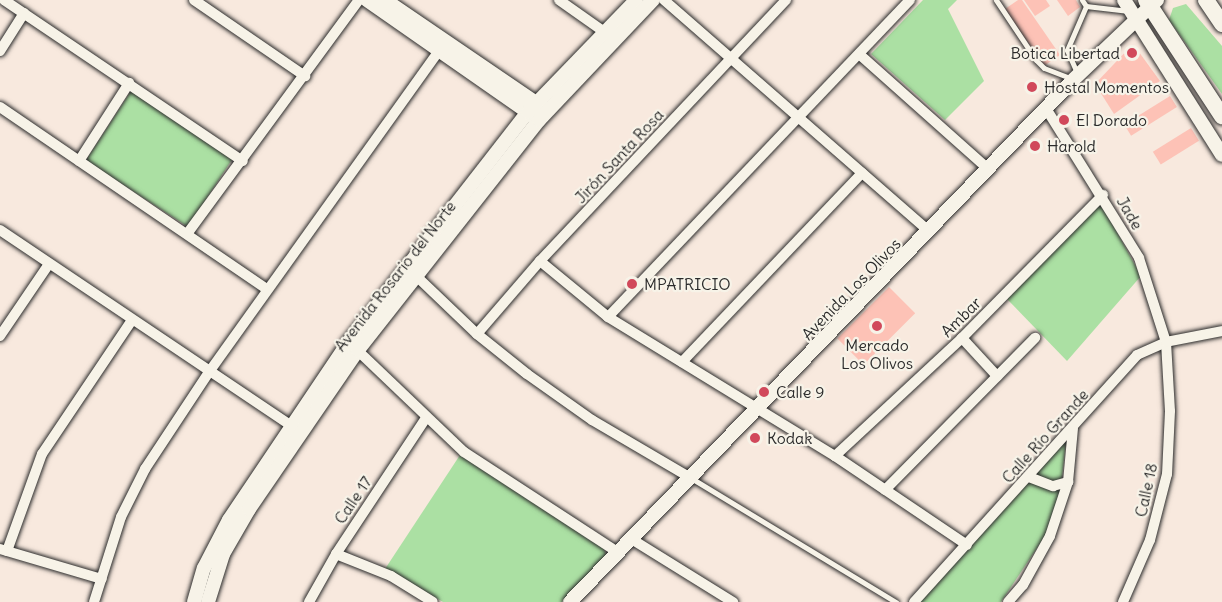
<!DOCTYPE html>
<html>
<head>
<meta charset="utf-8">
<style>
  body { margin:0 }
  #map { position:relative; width:1222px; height:602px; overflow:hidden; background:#f8e9de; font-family:Delius,sans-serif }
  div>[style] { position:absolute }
  .green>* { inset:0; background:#abe0a3; transform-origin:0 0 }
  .building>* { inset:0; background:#fdc2b6; transform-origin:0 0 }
  .roads { filter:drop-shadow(0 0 2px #2b2b2b) drop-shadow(0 0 2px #2b2b2b) }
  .service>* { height:5px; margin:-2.5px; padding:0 2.5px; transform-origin:2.5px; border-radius:2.5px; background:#f7f3e8 }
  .minor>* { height:10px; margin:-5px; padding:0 5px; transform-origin:5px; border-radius:5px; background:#f7f3e8 }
  .tertiary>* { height:14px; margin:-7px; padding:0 7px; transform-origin:7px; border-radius:7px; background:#f7f3e8 }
  .primary>* { height:16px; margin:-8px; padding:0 8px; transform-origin:8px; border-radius:8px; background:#f7f3e8 }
  .dots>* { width:16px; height:16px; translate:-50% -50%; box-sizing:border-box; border:3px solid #f7f3e8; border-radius:50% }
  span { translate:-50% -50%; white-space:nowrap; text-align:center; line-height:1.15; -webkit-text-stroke:4.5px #f7f3e8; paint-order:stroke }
  .poi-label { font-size:16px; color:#2b2b2b }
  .right { translate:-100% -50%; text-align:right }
  .left { translate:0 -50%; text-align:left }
  .street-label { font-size:16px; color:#2b2b2b }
</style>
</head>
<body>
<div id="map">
  <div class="green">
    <i style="clip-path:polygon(923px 0,957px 0,948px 9px,984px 81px,945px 120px,871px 54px)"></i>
    <i style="clip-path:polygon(1186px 4px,1222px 46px,1222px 94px,1169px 20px,1173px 8px)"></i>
    <i style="left:131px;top:91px;width:122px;height:83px;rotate:33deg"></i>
    <i style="clip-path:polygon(1101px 203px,1141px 276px,1067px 361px,1007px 299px)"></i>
    <i style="clip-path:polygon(1066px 441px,1061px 487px,1045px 536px,1001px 602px,920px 602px)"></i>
    <i style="clip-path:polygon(460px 455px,603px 545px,606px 556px,562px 602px,443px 602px,385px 569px)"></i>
  </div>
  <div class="building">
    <i style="clip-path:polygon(1018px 0,1022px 0,1060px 55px,1044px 66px,1005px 9px)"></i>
    <i style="clip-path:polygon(1024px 0,1046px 0,1050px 6px,1035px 16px)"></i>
    <i style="clip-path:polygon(1057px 0,1076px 0,1080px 7px,1068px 16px)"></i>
    <i style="clip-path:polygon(1131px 46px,1136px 48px,1160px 81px,1114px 114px,1095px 84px)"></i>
    <i style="left:1170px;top:96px;width:13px;height:54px;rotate:58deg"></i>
    <i style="left:1191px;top:128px;width:15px;height:45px;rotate:58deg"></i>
    <i style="left:889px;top:287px;width:37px;height:73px;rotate:45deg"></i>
  </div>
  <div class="roads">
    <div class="service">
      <i style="left:996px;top:0;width:72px;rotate:56.3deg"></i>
      <i style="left:1036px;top:60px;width:11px;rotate:45deg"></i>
      <i style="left:1044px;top:68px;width:30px;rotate:21deg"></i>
      <i style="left:1086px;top:6px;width:43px;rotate:6.6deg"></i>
      <i style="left:1078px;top:75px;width:27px;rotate:-114deg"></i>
      <i style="left:1067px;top:50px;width:48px;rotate:-66.6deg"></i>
      <i style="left:1086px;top:6px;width:7px;rotate:-124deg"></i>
      <i style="left:691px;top:478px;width:240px;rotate:31.2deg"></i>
    </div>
    <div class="minor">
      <i style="left:4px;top:0;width:288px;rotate:34deg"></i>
      <i style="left:194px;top:0;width:135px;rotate:34.4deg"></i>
      <i style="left:559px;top:0;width:62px;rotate:35.2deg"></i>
      <i style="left:664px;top:0;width:352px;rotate:41.1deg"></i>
      <i style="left:0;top:51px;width:45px;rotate:-57.7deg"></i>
      <i style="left:859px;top:54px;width:173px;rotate:41.7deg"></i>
      <i style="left:0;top:107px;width:323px;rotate:34.3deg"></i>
      <i style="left:1047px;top:110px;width:174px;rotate:58.1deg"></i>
      <i style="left:1139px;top:258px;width:88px;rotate:72.2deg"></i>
      <i style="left:1166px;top:342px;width:69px;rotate:86.7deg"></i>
      <i style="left:1170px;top:411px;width:63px;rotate:92.7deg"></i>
      <i style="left:1167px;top:474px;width:68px;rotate:104.4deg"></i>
      <i style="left:1150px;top:540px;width:68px;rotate:113.5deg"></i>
      <i style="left:79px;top:161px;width:93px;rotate:-57.3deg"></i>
      <i style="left:0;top:230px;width:357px;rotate:33.9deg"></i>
      <i style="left:187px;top:234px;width:290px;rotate:-53.7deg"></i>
      <i style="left:540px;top:261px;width:88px;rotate:39.5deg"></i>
      <i style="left:608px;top:317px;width:266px;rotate:31.5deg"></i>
      <i style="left:835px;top:456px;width:159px;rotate:34deg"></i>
      <i style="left:411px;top:271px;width:91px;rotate:43.7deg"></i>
      <i style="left:477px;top:334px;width:64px;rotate:38.7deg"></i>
      <i style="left:527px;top:374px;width:80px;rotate:35.3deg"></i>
      <i style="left:592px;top:420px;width:115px;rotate:30.4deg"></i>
      <i style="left:608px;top:317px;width:438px;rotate:-46.4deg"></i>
      <i style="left:477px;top:334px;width:96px;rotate:-49.2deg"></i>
      <i style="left:540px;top:261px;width:359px;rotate:-46.7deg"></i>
      <i style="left:0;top:336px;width:87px;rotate:-55.8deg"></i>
      <i style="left:962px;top:338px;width:52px;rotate:47.4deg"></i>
      <i style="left:353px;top:346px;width:153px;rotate:43.7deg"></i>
      <i style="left:464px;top:452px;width:185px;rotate:33.1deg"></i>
      <i style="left:682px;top:362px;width:261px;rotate:-46.4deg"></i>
      <i style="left:835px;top:456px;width:173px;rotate:-42.9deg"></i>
      <i style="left:962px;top:338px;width:201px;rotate:-45.4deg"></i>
      <i style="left:1029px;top:477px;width:26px;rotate:21deg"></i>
      <i style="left:1053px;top:486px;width:16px;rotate:-15deg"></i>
      <i style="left:885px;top:490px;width:214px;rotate:-45.4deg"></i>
      <i style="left:633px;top:540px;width:118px;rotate:31.8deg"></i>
      <i style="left:0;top:549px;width:106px;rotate:16.4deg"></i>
      <i style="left:7px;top:551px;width:103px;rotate:-70.2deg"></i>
      <i style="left:42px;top:454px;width:161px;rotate:-56.1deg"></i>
      <i style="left:336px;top:554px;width:59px;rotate:21.8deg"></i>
      <i style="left:391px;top:576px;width:49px;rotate:31.8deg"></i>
      <i style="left:94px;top:602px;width:89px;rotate:-72.4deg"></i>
      <i style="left:121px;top:517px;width:54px;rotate:-63.4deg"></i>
      <i style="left:145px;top:469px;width:116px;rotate:-56.6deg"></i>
      <i style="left:209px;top:372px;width:401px;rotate:-54.4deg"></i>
      <i style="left:309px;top:602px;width:55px;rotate:-60.6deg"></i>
      <i style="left:336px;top:554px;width:163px;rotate:-56.5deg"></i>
      <i style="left:914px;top:602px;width:333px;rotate:-47.9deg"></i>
      <i style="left:1137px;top:355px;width:32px;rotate:-24deg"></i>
      <i style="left:1166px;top:342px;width:57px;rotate:-11.1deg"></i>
      <i style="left:1008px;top:602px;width:23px;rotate:-49deg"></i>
      <i style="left:1023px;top:585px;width:56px;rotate:-61.1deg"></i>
      <i style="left:1050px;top:536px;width:57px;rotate:-71.6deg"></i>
      <i style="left:1068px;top:482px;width:54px;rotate:-84.7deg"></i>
    </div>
    <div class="tertiary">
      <i style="left:367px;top:0;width:205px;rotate:34.9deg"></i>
      <i style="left:385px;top:0;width:190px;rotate:34.3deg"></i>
      <i style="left:1124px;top:0;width:183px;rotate:57.7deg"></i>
      <i style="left:194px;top:602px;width:35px;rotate:-74deg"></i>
      <i style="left:204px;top:568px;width:54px;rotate:-62.5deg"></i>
      <i style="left:229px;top:520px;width:213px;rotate:-56.1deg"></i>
      <i style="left:348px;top:343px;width:293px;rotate:-52.1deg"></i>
      <i style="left:528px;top:112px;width:156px;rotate:-46deg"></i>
      <i style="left:208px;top:602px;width:50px;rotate:-72.6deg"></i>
      <i style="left:223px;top:554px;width:52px;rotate:-60deg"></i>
      <i style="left:249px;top:509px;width:193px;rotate:-55.6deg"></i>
      <i style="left:358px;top:350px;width:293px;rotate:-51.8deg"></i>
      <i style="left:539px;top:120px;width:166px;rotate:-46.5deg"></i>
      <i style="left:570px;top:602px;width:725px;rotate:-46.06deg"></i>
      <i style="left:1073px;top:80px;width:116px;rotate:-43.6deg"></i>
    </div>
    <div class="primary">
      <i style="left:1146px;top:0;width:139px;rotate:56.8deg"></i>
      <i style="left:1206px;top:0;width:29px;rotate:56deg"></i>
    </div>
  </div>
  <div class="dots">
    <i style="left:1132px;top:53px;background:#d1495b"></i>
    <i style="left:1032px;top:87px;background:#d1495b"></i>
    <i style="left:1064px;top:120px;background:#d1495b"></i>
    <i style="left:1035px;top:146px;background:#d1495b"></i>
    <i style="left:632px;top:284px;background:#d1495b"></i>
    <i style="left:877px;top:326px;background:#d1495b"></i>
    <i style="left:764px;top:392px;background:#d1495b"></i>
    <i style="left:755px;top:438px;background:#d1495b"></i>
  </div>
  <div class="poi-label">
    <span class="right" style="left:1120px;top:53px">Botica Libertad</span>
    <span class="left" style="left:1044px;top:87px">Hostal Momentos</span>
    <span class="left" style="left:1076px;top:120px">El Dorado</span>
    <span class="left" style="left:1047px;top:146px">Harold</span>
    <span class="left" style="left:644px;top:284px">MPATRICIO</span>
    <span style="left:877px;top:354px">Mercado<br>Los Olivos</span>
    <span class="left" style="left:776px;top:392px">Calle 9</span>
    <span class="left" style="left:767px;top:438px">Kodak</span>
  </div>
  <div class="street-label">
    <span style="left:619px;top:156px;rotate:-47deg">Jirón Santa Rosa</span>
    <span style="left:1130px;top:213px;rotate:60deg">Jade</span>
    <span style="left:395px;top:276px;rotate:-52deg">Avenida Rosario del Norte</span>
    <span style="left:851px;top:289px;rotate:-46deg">Avenida Los Olivos</span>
    <span style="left:961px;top:317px;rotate:-45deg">Ambar</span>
    <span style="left:1045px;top:436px;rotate:-48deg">Calle Río Grande</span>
    <span style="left:1146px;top:490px;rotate:-78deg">Calle 18</span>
    <span style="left:353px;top:500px;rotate:-56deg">Calle 17</span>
  </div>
</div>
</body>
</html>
